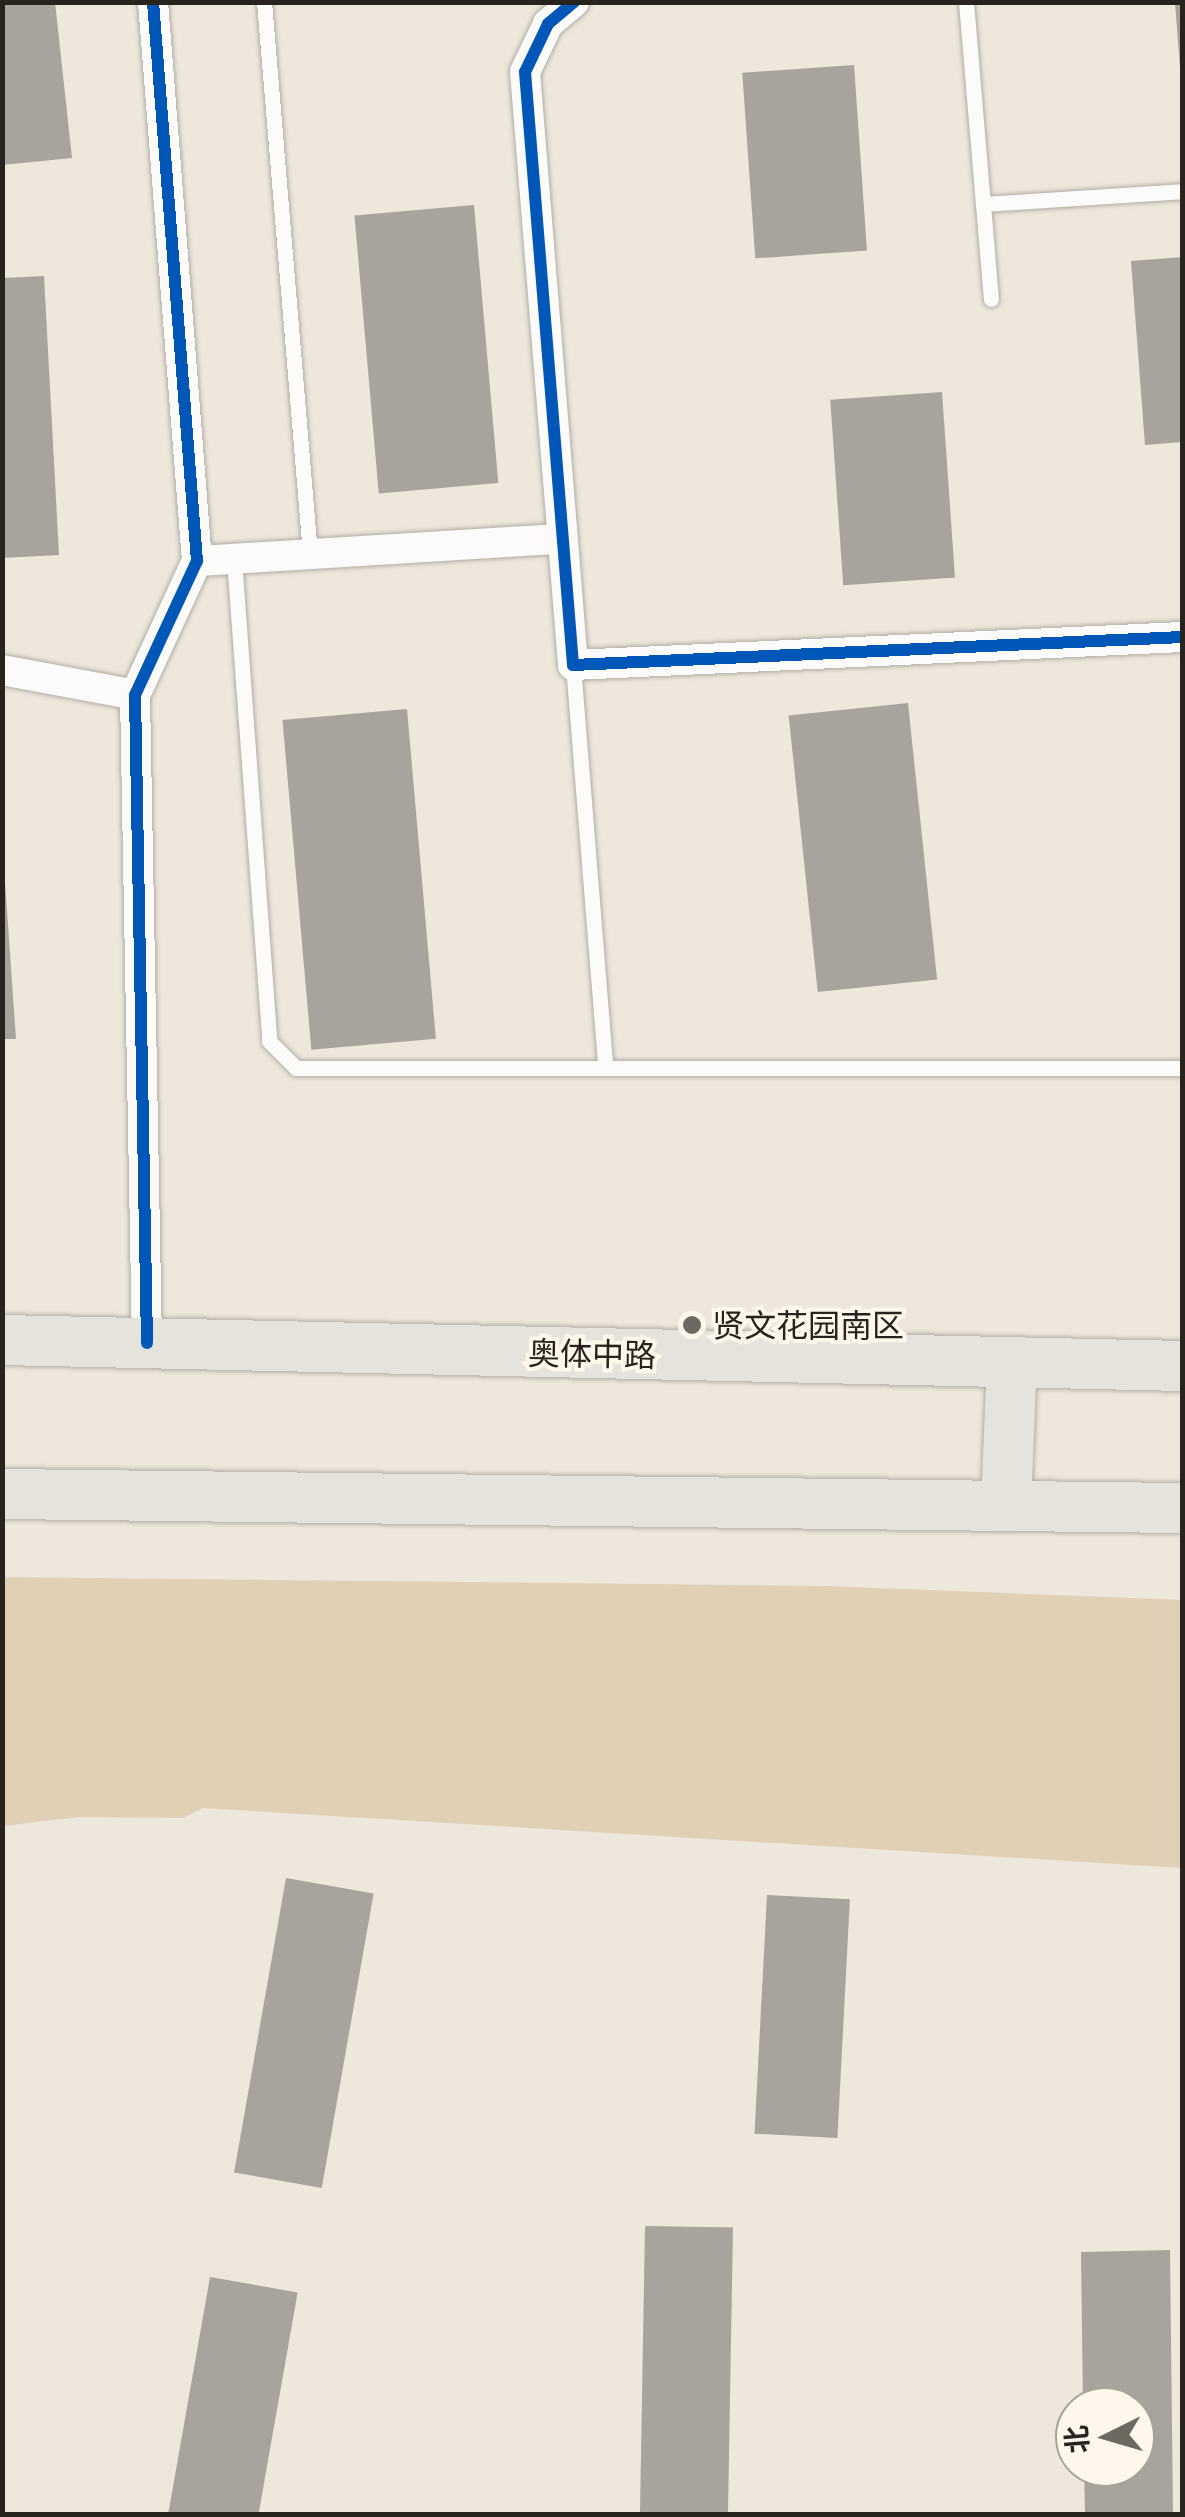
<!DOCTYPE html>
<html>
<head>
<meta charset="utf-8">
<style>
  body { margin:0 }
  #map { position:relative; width:1185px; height:2517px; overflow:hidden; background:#ede7dc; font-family:"PT Serif","Noto Sans SC",serif }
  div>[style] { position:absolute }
  .green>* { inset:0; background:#e0d1b6 }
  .building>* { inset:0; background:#a8a39b; transform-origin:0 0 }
  .roads { filter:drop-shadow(0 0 2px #b2ada5) drop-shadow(0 0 2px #b2ada5) }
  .service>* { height:15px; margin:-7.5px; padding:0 7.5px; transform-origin:7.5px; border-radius:7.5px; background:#fcfbfa }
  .minor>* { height:30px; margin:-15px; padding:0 15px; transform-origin:15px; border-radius:15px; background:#fcfbfa }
  .primary>* { height:50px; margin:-25px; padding:0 25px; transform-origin:25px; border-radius:25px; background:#e6e3dd }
  .cycleway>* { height:12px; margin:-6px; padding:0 6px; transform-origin:6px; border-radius:6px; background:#0057b8 }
  .dots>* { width:28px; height:28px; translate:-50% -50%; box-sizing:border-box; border:5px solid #fef7eb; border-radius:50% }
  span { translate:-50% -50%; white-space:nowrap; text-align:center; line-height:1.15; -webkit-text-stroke:8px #fef7eb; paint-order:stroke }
  .poi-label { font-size:32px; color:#28241d }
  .left { translate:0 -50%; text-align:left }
  .street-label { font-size:32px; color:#28241d }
  .frame { position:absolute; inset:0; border:5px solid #28241d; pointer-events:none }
  .north { position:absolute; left:1055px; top:2387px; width:100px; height:100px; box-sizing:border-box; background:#fef7eb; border:2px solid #a8a399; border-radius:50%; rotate:265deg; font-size:28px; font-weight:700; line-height:40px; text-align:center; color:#28241d }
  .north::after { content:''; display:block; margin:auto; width:35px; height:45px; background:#6d6860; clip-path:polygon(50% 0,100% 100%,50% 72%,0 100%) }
</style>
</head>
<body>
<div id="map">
  <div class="green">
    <i style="clip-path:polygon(3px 1577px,827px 1586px,1182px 1600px,1182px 1868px,203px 1808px,183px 1818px,80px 1817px,3px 1826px)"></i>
  </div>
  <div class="building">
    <i style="clip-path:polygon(2px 2px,55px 2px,72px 158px,2px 165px)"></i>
    <i style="clip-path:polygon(1175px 2px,1182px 2px,1182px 68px,1180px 68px)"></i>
    <i style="left:854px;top:65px;width:186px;height:112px;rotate:86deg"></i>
    <i style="left:474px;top:205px;width:279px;height:120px;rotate:85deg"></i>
    <i style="clip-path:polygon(1182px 257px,1182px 442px,1145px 445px,1131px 261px)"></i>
    <i style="clip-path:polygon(44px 276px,59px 555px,2px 558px,2px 278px)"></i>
    <i style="left:942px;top:392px;width:186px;height:112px;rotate:86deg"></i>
    <i style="left:908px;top:703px;width:278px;height:120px;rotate:84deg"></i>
    <i style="left:407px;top:709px;width:331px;height:125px;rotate:85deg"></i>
    <i style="clip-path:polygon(2px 839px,16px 1039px,2px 1039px)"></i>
    <i style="left:286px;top:1878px;width:89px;height:299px;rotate:10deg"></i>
    <i style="left:767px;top:1895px;width:83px;height:239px;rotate:3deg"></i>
    <i style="left:645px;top:2226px;width:88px;height:288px;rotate:1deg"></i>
    <i style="clip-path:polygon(1170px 2250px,1173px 2514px,1085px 2514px,1084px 2467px,1135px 2467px,1135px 2407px,1083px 2407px,1081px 2252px)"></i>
    <i style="left:210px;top:2277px;width:89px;height:240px;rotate:10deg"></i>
  </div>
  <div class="roads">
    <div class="service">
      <i style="left:264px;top:2px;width:554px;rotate:85.24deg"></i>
      <i style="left:966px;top:2px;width:298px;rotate:85.2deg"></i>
      <i style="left:983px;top:204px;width:199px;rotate:-3.7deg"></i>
      <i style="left:234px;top:559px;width:483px;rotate:85.8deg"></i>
      <i style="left:269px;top:1041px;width:38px;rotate:45deg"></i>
      <i style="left:296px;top:1068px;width:886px"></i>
      <i style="left:573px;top:665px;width:400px;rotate:85.4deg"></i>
    </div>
    <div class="minor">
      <i style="left:574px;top:2px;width:34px;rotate:140deg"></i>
      <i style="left:548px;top:24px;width:53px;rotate:115.6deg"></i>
      <i style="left:525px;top:72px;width:595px;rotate:85.37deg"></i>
      <i style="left:573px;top:665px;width:610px;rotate:-2.63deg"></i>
      <i style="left:197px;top:561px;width:364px;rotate:-3.5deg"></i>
      <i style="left:2px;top:670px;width:135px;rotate:10.6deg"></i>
      <i style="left:147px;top:1343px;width:648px;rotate:-91.06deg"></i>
      <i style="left:135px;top:695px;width:148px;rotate:-65.2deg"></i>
      <i style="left:197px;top:561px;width:561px;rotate:-94.5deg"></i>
    </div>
    <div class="primary">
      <i style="left:2px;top:1340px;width:1180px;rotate:1.26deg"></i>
      <i style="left:2px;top:1494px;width:1180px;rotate:0.68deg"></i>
      <i style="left:1006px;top:1505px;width:142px;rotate:-87.6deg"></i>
    </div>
  </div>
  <div class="cycleway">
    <i style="left:574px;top:2px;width:34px;rotate:140deg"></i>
    <i style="left:548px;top:24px;width:53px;rotate:115.6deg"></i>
    <i style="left:525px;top:72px;width:595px;rotate:85.37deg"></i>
    <i style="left:573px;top:665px;width:610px;rotate:-2.63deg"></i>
    <i style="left:147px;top:1343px;width:648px;rotate:-91.06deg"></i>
    <i style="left:135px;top:695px;width:148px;rotate:-65.2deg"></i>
    <i style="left:197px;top:561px;width:561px;rotate:-94.5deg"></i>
  </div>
  <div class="dots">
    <i style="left:692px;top:1325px;background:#6d6860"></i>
  </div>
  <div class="poi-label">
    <span class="left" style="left:712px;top:1325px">贤文花园南区</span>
  </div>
  <div class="street-label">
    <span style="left:592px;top:1354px;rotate:1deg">奥体中路</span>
  </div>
  <div class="frame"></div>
  <div class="north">北</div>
</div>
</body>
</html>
